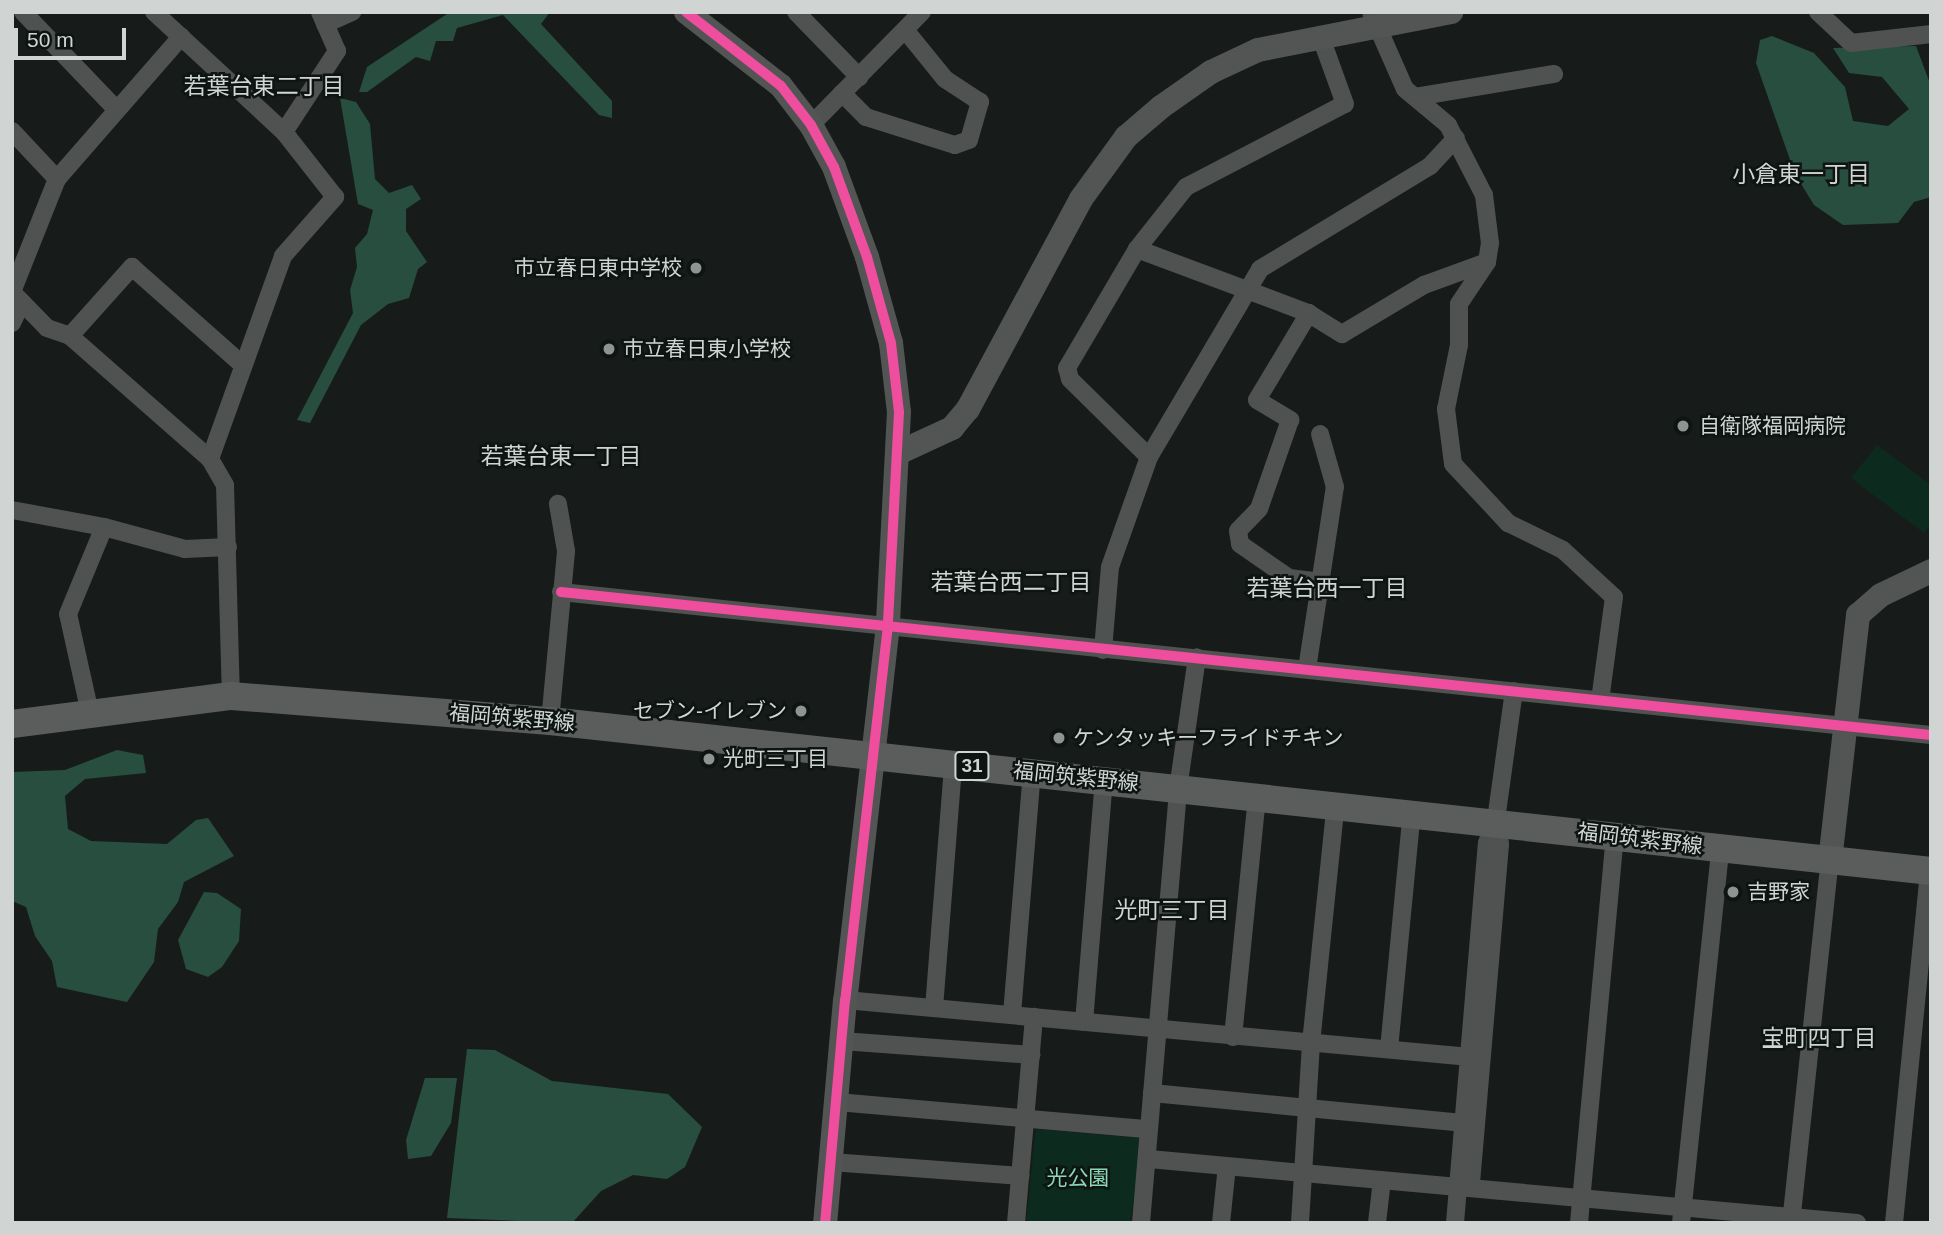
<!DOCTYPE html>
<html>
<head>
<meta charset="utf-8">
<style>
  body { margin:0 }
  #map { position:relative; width:1943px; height:1235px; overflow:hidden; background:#171c1a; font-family:Helvetica,"Noto Sans JP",sans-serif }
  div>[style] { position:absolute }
  .green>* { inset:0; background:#0d2a1f }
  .forest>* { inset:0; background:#274e3f }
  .street>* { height:18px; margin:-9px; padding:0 9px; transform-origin:9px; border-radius:9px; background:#4f5251 }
  .secondary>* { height:24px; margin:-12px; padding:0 12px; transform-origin:12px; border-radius:12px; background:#535554 }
  .primary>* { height:28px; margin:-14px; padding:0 14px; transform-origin:14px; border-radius:14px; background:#5b5d5c }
  .cycleway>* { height:10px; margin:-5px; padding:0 5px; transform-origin:5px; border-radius:5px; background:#ef4d9e }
  .dots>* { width:19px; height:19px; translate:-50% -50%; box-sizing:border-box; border:4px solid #0d1411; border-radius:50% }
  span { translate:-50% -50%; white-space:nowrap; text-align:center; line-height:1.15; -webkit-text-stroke:5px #0d1411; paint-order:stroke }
  .shield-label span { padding:2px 5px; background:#0d1411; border:2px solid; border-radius:5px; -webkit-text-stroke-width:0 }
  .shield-label { font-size:19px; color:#d0d5d3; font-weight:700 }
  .poi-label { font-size:21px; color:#d0d5d3 }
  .right { translate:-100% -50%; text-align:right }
  .left { translate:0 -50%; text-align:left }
  .street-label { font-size:21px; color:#d0d5d3 }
  .park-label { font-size:21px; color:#8bd7b7 }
  .neighbourhood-label { font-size:23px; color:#d0d5d3 }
  .frame { position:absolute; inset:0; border:14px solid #d0d5d3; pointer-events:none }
  .scale { position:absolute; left:14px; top:28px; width:112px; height:32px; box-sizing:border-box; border:4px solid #d0d5d3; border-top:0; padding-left:9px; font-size:21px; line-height:24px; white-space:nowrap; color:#d0d5d3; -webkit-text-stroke:5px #0d1411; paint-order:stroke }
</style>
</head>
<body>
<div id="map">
  <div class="green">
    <i style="clip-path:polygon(1877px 445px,1931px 485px,1931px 523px,1924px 533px,1851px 478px)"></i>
    <i style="clip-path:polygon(1036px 1129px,1139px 1138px,1141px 1157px,1130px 1223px,1026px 1223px)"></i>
  </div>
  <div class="forest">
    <i style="clip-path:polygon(450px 12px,550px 12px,541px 24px,612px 101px,612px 118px,599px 115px,503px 15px,457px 28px,453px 41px,436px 41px,430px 61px,416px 57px,367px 92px,359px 92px,367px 67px)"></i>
    <i style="clip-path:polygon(1772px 36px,1814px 53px,1845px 87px,1853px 121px,1888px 126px,1909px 109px,1882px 77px,1849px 73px,1833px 48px,1916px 46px,1931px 86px,1931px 197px,1914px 202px,1898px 223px,1843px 225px,1814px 205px,1795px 174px,1756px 63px,1760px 40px)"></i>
    <i style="clip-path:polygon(340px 98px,356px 102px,370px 124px,375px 179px,389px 193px,412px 185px,421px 199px,406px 209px,406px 231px,427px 262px,418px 269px,409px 298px,388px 304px,361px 325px,310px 423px,297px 420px,353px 313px,350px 290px,357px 267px,355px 248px,367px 234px,373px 210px,358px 204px)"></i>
    <i style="clip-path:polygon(117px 750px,143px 755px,146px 773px,85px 779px,65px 796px,68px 829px,91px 841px,167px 844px,196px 820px,208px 818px,234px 856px,184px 882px,178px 902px,158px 929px,154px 962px,127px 1002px,57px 987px,52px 961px,35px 936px,26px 907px,12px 901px,12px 772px,65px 770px)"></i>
    <i style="clip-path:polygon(204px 892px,217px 893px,241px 909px,239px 941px,222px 967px,208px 977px,186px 969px,178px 940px)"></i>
    <i style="clip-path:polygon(467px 1049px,495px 1050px,552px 1081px,668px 1094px,702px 1127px,685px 1167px,667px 1179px,633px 1175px,601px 1191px,572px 1223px,447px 1218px)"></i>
    <i style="clip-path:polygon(425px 1078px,457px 1078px,451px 1123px,431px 1156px,408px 1159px,406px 1140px)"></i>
  </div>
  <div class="street">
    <i style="left:23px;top:12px;width:134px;rotate:46.2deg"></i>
    <i style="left:154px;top:12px;width:177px;rotate:42.7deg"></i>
    <i style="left:796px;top:12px;width:91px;rotate:45.9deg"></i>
    <i style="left:1371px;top:12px;width:84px;rotate:66.2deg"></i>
    <i style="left:1405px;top:89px;width:56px;rotate:39.9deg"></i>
    <i style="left:1448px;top:125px;width:79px;rotate:62.8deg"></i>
    <i style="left:1484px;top:195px;width:48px;rotate:82.9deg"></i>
    <i style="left:1490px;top:243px;width:19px;rotate:99deg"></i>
    <i style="left:1487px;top:262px;width:50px;rotate:123.7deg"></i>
    <i style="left:1459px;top:304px;width:41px;rotate:90deg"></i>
    <i style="left:1459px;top:345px;width:65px;rotate:101.5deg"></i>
    <i style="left:1446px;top:409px;width:55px;rotate:82.7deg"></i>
    <i style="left:1453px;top:464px;width:81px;rotate:47deg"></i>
    <i style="left:1508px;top:523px;width:61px;rotate:26.1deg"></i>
    <i style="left:1563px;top:550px;width:69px;rotate:42.7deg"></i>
    <i style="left:1614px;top:597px;width:104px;rotate:97.7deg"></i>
    <i style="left:1818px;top:12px;width:45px;rotate:43.2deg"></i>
    <i style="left:1851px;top:43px;width:81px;rotate:-6.4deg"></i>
    <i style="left:325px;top:24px;width:30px;rotate:-24deg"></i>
    <i style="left:842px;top:93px;width:34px;rotate:45deg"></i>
    <i style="left:866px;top:117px;width:93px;rotate:17.5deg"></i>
    <i style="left:955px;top:145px;width:15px;rotate:-20deg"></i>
    <i style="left:969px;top:140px;width:40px;rotate:-74deg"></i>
    <i style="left:980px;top:102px;width:42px;rotate:-146.7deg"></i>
    <i style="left:945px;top:79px;width:62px;rotate:-129.1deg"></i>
    <i style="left:1415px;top:97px;width:141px;rotate:-9.4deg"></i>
    <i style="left:811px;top:125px;width:158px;rotate:-45.5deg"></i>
    <i style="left:12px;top:131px;width:66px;rotate:46.8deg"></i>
    <i style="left:1137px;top:249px;width:183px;rotate:20.5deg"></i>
    <i style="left:1308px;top:313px;width:40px;rotate:32deg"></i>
    <i style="left:1342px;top:334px;width:96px;rotate:-30.9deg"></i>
    <i style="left:1424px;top:285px;width:67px;rotate:-20.1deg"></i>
    <i style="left:12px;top:292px;width:50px;rotate:45.8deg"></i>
    <i style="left:47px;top:328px;width:24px;rotate:19deg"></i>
    <i style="left:70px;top:336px;width:186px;rotate:41.3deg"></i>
    <i style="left:210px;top:459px;width:30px;rotate:60deg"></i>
    <i style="left:225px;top:485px;width:211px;rotate:88.4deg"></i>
    <i style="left:12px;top:292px;width:122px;rotate:-68.3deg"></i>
    <i style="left:57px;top:179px;width:189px;rotate:-48.9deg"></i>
    <i style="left:1309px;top:313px;width:101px;rotate:120.9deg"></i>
    <i style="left:1257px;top:400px;width:39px;rotate:31deg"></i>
    <i style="left:1290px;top:420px;width:94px;rotate:109.2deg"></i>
    <i style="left:1259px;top:509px;width:30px;rotate:134deg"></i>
    <i style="left:1238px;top:531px;width:13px;rotate:81deg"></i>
    <i style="left:1240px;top:544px;width:60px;rotate:34.8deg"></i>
    <i style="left:1289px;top:578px;width:33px;rotate:7deg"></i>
    <i style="left:12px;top:323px;width:23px;rotate:-65deg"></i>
    <i style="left:70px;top:336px;width:93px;rotate:-48.1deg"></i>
    <i style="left:132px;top:267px;width:149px;rotate:41.5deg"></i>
    <i style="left:1149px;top:457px;width:111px;rotate:-135.4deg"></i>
    <i style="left:1070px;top:379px;width:11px;rotate:-105deg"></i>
    <i style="left:1067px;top:368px;width:138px;rotate:-59.5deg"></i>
    <i style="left:1137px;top:249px;width:79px;rotate:-51.7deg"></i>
    <i style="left:1186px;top:187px;width:179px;rotate:-27.6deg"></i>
    <i style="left:1345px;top:104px;width:73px;rotate:-109.9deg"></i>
    <i style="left:210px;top:459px;width:216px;rotate:-70.2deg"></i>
    <i style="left:283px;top:256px;width:79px;rotate:-48.6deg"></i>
    <i style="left:335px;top:197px;width:83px;rotate:-128.1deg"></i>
    <i style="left:284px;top:132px;width:97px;rotate:-56.8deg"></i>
    <i style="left:337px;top:51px;width:43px;rotate:-113.6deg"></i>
    <i style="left:12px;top:510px;width:94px;rotate:10.5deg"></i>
    <i style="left:104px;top:527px;width:84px;rotate:15.2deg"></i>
    <i style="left:185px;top:549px;width:43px;rotate:-2.7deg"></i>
    <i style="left:561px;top:592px;width:1377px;rotate:5.96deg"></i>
    <i style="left:1103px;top:650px;width:83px;rotate:-85.2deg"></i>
    <i style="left:1110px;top:567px;width:117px;rotate:-70.5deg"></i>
    <i style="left:1149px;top:457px;width:218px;rotate:-59.4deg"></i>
    <i style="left:1260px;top:269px;width:199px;rotate:-31.2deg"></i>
    <i style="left:1430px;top:166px;width:38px;rotate:-47deg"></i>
    <i style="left:1307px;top:669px;width:184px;rotate:-81.3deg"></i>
    <i style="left:1335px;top:487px;width:55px;rotate:-105.8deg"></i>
    <i style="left:90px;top:713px;width:101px;rotate:-102.5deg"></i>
    <i style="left:68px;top:614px;width:94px;rotate:-67.5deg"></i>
    <i style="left:550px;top:721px;width:171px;rotate:-84.6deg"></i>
    <i style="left:566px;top:551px;width:48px;rotate:-99.7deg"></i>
    <i style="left:845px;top:1000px;width:639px;rotate:5.21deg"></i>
    <i style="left:934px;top:1008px;width:245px;rotate:-85.5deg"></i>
    <i style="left:1012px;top:1014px;width:243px;rotate:-85.3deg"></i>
    <i style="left:1084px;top:1022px;width:244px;rotate:-85.3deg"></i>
    <i style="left:1233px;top:1037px;width:242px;rotate:-84.3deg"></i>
    <i style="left:842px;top:1041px;width:190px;rotate:4.2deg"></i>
    <i style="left:1389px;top:1049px;width:239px;rotate:-84.5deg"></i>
    <i style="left:1152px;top:1093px;width:312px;rotate:5.5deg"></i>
    <i style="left:837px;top:1102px;width:312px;rotate:5deg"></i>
    <i style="left:1149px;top:1159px;width:711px;rotate:5.17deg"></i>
    <i style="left:831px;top:1162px;width:190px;rotate:4.2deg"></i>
    <i style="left:1471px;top:1183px;width:340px;rotate:-85.1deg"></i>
    <i style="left:1500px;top:844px;width:20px;rotate:-99deg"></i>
    <i style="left:1016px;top:1223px;width:207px;rotate:-85deg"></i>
    <i style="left:1141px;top:1223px;width:436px;rotate:-85.1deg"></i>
    <i style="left:1178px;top:789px;width:133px;rotate:-81.8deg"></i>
    <i style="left:1221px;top:1223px;width:57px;rotate:-84deg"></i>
    <i style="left:1300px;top:1223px;width:180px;rotate:-86.5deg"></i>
    <i style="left:1311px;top:1043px;width:241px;rotate:-84.1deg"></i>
    <i style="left:1377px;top:1223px;width:43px;rotate:-83.4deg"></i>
    <i style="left:1455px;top:1223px;width:381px;rotate:-85.2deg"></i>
    <i style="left:1487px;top:843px;width:25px;rotate:-69deg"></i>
    <i style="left:1496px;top:820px;width:130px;rotate:-82.1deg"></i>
    <i style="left:1579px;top:1223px;width:390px;rotate:-84.7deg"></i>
    <i style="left:1681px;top:1223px;width:376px;rotate:-84deg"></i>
    <i style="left:1791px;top:1223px;width:364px;rotate:-83.9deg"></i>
    <i style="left:1894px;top:1223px;width:354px;rotate:-84.3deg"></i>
  </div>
  <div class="secondary">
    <i style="left:686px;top:12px;width:120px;rotate:37.9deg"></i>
    <i style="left:781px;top:86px;width:49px;rotate:52.4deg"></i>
    <i style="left:811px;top:125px;width:48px;rotate:61.3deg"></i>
    <i style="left:834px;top:167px;width:96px;rotate:69.9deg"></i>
    <i style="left:867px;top:257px;width:89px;rotate:74.4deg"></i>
    <i style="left:891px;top:343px;width:69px;rotate:83.4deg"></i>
    <i style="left:899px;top:412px;width:213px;rotate:93deg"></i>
    <i style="left:888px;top:625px;width:377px;rotate:96.5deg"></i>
    <i style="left:845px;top:1000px;width:224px;rotate:95.1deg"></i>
    <i style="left:898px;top:453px;width:60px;rotate:-24.8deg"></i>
    <i style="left:952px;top:428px;width:25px;rotate:-50deg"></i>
    <i style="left:968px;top:409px;width:238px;rotate:-61.7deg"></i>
    <i style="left:1081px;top:199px;width:77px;rotate:-54deg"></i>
    <i style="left:1126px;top:137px;width:46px;rotate:-40.6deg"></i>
    <i style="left:1161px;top:107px;width:61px;rotate:-35deg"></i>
    <i style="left:1211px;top:72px;width:52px;rotate:-25.1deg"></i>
    <i style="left:1258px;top:50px;width:197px;rotate:-11.1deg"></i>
    <i style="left:1830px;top:861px;width:248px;rotate:-83.5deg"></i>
    <i style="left:1858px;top:615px;width:30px;rotate:-41deg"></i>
    <i style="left:1881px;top:595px;width:55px;rotate:-25.6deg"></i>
  </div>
  <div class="primary">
    <i style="left:12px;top:724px;width:221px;rotate:-7.3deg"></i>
    <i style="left:231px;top:696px;width:320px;rotate:4.5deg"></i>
    <i style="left:550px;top:721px;width:1389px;rotate:6.2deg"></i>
  </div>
  <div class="cycleway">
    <i style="left:686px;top:12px;width:120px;rotate:37.9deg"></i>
    <i style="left:781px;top:86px;width:49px;rotate:52.4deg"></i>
    <i style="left:811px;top:125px;width:48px;rotate:61.3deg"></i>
    <i style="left:834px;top:167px;width:96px;rotate:69.9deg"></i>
    <i style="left:867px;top:257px;width:89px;rotate:74.4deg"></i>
    <i style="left:891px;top:343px;width:69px;rotate:83.4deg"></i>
    <i style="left:899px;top:412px;width:213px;rotate:93deg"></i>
    <i style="left:888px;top:625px;width:377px;rotate:96.5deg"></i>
    <i style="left:845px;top:1000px;width:224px;rotate:95.1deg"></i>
    <i style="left:561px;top:592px;width:1377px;rotate:5.96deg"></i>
  </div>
  <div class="dots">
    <i style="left:696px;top:268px;background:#8f9492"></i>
    <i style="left:609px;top:349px;background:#8f9492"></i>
    <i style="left:1683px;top:426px;background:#8f9492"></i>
    <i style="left:801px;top:711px;background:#8f9492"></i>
    <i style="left:1059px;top:738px;background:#8f9492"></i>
    <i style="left:709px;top:759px;background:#8f9492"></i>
    <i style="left:1733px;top:892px;background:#8f9492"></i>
  </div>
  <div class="shield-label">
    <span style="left:972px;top:766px">31</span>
  </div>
  <div class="poi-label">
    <span class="right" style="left:682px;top:268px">市立春日東中学校</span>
    <span class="left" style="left:623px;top:349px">市立春日東小学校</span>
    <span class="left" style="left:1699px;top:426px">自衛隊福岡病院</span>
    <span class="right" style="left:787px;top:711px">セブン-イレブン</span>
    <span class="left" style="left:1073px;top:738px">ケンタッキーフライドチキン</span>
    <span class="left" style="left:723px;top:759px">光町三丁目</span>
    <span class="left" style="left:1747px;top:892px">吉野家</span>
  </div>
  <div class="street-label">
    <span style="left:512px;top:718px;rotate:5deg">福岡筑紫野線</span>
    <span style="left:1076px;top:777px;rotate:6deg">福岡筑紫野線</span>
    <span style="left:1640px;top:839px;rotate:7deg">福岡筑紫野線</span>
  </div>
  <div class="park-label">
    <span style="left:1078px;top:1178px">光公園</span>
  </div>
  <div class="neighbourhood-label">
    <span style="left:264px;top:86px">若葉台東二丁目</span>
    <span style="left:1801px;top:174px">小倉東一丁目</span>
    <span style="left:561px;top:456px">若葉台東一丁目</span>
    <span style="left:1011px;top:582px">若葉台西二丁目</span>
    <span style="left:1327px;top:588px">若葉台西一丁目</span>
    <span style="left:1172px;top:910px">光町三丁目</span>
    <span style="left:1819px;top:1038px">宝町四丁目</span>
  </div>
  <div class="frame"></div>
  <div class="scale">50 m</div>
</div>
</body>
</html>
